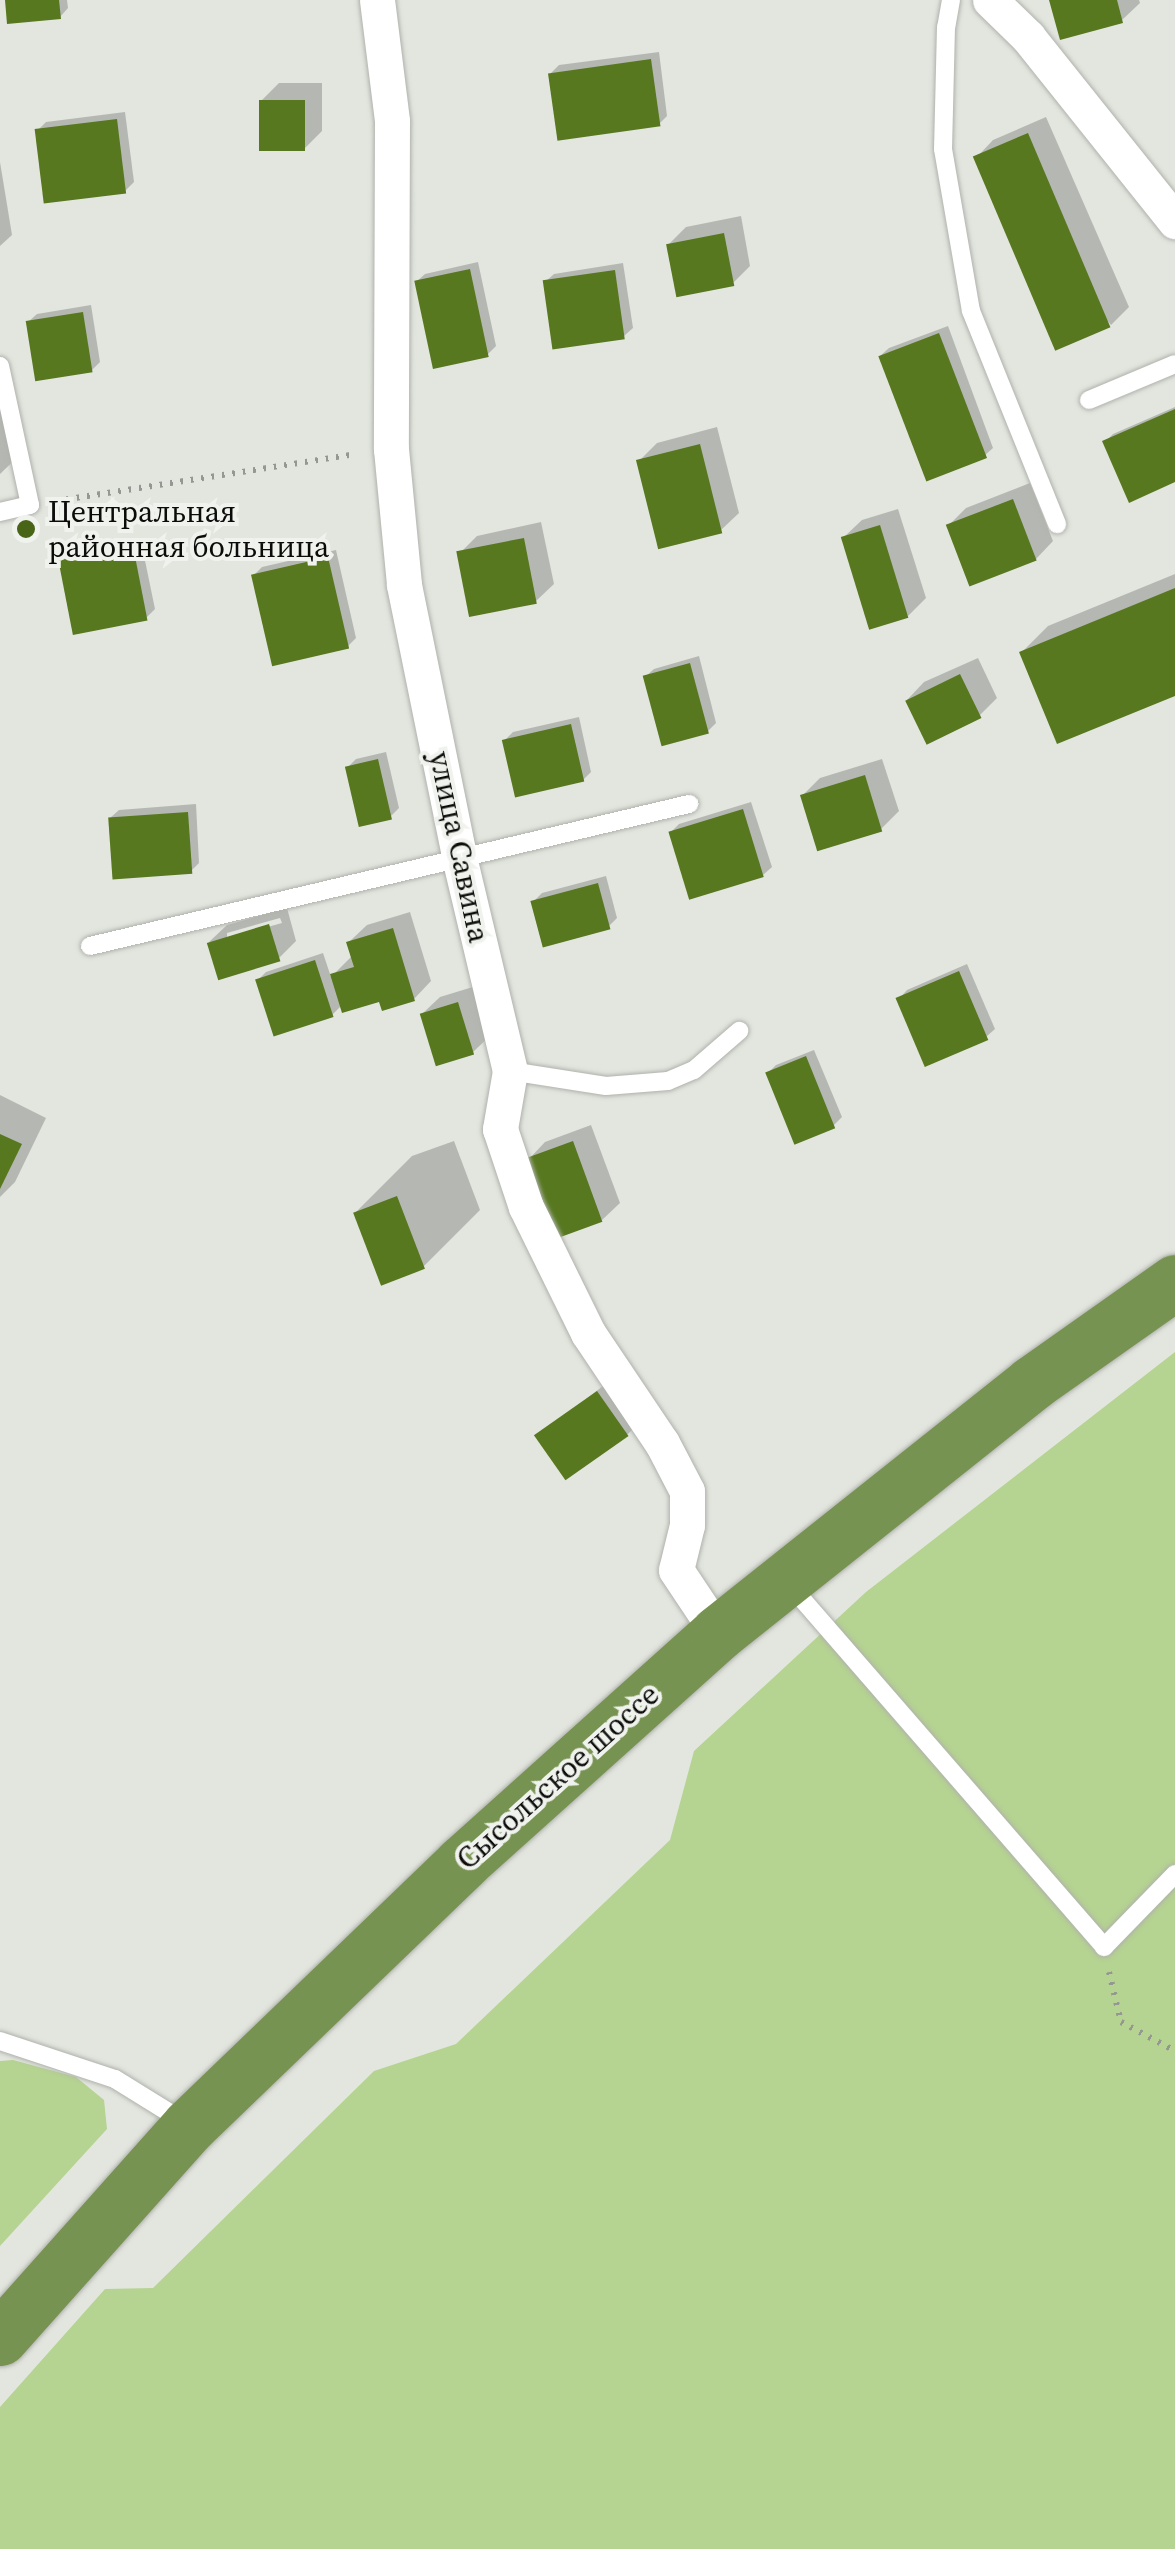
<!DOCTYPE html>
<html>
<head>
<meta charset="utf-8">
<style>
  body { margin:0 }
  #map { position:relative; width:1175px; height:2549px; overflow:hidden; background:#e3e6df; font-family:"Source Serif 4",serif }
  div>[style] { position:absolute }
  .green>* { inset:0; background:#b5d391 }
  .shadow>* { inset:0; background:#0003 }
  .building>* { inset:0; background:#57781f; transform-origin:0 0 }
  .path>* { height:6px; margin-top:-3px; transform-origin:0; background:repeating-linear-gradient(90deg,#959792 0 2.5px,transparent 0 10.5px) }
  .roads { filter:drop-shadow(0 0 2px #afb2ac) drop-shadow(0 0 2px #afb2ac) }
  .lane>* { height:18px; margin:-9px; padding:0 9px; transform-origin:9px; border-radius:9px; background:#fff }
  .street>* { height:35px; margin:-17.5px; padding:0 17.5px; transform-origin:17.5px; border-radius:17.5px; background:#fff }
  .highway>* { height:55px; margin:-27.5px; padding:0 27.5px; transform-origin:27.5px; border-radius:27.5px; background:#779351 }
  .dots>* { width:28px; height:28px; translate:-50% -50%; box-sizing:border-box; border:5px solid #f0f3ed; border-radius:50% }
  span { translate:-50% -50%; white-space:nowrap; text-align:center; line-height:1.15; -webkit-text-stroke:8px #f0f3ed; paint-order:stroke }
  .poi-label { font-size:30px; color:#0b0c0a }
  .left { translate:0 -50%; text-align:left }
  .street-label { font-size:30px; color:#0b0c0a }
</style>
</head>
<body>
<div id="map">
  <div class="green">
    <i style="clip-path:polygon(1175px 1352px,1175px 2549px,0 2549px,0 2407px,105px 2289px,153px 2288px,374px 2071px,456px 2044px,670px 1840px,694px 1751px,866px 1592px)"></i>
    <i style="clip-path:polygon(13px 2060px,76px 2077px,104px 2100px,107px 2129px,0 2246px,0 2061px)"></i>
  </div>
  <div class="shadow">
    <i style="clip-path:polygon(7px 0,67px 0,68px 8px,60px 17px)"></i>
    <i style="clip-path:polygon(1051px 0,1139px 0,1140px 3px,1122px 20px)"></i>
    <i style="clip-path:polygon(659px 52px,667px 116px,659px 124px,551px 73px,559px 65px)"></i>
    <i style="clip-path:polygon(279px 83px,322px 83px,322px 131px,304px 149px,261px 101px)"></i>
    <i style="clip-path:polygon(125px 112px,134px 182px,125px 191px,38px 130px,46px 122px)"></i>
    <i style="clip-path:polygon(1046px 117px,1129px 307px,1111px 325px,976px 158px,993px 140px)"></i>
    <i style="clip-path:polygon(0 162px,12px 235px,0 246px)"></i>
    <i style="clip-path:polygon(741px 216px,750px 266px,733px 283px,668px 245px,686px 227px)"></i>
    <i style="clip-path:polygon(478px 262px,496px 346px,488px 354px,416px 282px,425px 274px)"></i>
    <i style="clip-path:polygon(623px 263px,633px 328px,624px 336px,545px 282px,554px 274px)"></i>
    <i style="clip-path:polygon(91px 305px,100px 362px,92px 370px,28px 322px,37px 314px)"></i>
    <i style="clip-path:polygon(948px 326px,993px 448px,984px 456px,880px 356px,889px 348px)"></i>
    <i style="clip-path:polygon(5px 358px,27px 448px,0 474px,0 359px)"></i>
    <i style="clip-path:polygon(1175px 407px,1175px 479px,1105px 442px,1113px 434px)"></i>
    <i style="clip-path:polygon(717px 427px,739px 513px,721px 530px,639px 461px,657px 443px)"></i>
    <i style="clip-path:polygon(1030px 483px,1053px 541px,1036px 559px,949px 525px,966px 508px)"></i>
    <i style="clip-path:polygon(898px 509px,926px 598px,908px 616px,844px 537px,862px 520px)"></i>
    <i style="clip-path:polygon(541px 522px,554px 584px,536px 601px,460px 553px,477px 536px)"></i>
    <i style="clip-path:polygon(140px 539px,67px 557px,67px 562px,142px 546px,155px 609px,147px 617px,61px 562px,69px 554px)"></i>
    <i style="clip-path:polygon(336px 550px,356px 638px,347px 647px,254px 575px,262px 567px)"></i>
    <i style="clip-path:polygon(1175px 574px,1175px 693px,1022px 652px,1048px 626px)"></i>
    <i style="clip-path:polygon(699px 656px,716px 723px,708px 731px,645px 677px,654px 669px)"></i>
    <i style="clip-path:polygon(978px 658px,997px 698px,979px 716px,907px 700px,924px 682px)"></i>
    <i style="clip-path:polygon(579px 717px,591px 772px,583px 780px,505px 740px,513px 732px)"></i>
    <i style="clip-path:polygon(386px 752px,399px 808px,390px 817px,347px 768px,356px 759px)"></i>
    <i style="clip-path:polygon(882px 759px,899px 811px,881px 829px,803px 795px,820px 778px)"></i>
    <i style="clip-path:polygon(751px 802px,772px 867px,763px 875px,671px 832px,679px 824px)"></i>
    <i style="clip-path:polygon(196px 804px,199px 863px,191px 871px,110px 818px,119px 810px)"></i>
    <i style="clip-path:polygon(606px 876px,617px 918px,609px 926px,533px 902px,542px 893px)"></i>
    <i style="clip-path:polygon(evenodd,287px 908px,296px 941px,278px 959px,209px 942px,227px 925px,287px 908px,280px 918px,282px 923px,227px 938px,227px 933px,280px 918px)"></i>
    <i style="clip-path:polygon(410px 912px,431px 981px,414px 999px,342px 1005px,332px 1015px,258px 980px,266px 972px,323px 953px,331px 977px,351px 957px,349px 942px,367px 925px)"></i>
    <i style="clip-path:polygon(967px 964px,995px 1029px,986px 1037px,899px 999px,907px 990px)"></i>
    <i style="clip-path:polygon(476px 986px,491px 1035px,473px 1052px,422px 1014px,440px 997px)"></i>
    <i style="clip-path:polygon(814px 1050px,842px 1117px,833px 1126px,768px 1073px,776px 1065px)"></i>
    <i style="clip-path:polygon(0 1095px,46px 1118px,15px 1182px,0 1197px)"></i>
    <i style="clip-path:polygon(591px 1125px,620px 1203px,602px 1220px,528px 1160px,545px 1142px)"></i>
    <i style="clip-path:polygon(454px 1141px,480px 1210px,424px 1266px,356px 1212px,412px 1156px)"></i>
    <i style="clip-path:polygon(616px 1376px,645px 1417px,628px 1434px,538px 1436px)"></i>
  </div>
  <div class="building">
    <i style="clip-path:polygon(5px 0,59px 0,61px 19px,7px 24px)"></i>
    <i style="clip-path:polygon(1049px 0,1117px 0,1123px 23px,1060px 40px)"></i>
    <i style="left:651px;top:59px;width:68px;height:104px;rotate:82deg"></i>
    <i style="left:259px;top:100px;width:46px;height:51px"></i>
    <i style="left:117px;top:119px;width:75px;height:83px;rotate:83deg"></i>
    <i style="left:1028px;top:133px;width:211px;height:60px;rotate:67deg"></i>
    <i style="left:724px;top:233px;width:54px;height:59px;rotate:79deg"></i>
    <i style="left:470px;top:269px;width:90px;height:57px;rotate:78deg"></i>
    <i style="left:615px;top:270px;width:70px;height:73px;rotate:82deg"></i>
    <i style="left:83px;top:312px;width:61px;height:58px;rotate:81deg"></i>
    <i style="left:939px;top:333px;width:134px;height:65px;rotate:69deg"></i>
    <i style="clip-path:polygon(1175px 409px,1175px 482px,1129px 503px,1102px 441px)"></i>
    <i style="left:700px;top:444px;width:92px;height:66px;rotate:76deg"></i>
    <i style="left:1013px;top:499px;width:66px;height:72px;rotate:69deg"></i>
    <i style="left:880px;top:525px;width:97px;height:41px;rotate:73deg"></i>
    <i style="left:524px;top:538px;width:67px;height:69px;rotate:79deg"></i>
    <i style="left:133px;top:546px;width:76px;height:76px;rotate:79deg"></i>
    <i style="left:328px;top:557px;width:94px;height:79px;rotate:77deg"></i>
    <i style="clip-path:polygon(1175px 588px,1175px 696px,1057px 744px,1019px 652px)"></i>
    <i style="left:690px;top:663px;width:73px;height:49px;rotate:75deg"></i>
    <i style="left:960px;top:674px;width:49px;height:61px;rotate:64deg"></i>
    <i style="left:571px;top:724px;width:59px;height:71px;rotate:77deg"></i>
    <i style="left:378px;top:759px;width:62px;height:34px;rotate:77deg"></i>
    <i style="left:865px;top:775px;width:59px;height:68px;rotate:73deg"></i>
    <i style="left:743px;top:809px;width:71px;height:78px;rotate:73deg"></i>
    <i style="left:188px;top:812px;width:62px;height:80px;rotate:86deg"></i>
    <i style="left:598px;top:883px;width:48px;height:70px;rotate:75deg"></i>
    <i style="left:269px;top:924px;width:39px;height:65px;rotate:73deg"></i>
    <i style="clip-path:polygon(393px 928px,415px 1001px,382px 1011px,379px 1002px,342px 1013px,330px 974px,354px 967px,346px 942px)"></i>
    <i style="left:315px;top:960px;width:60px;height:63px;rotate:72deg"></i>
    <i style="left:959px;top:971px;width:75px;height:69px;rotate:67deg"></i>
    <i style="left:458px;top:1002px;width:55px;height:40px;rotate:73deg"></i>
    <i style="left:806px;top:1056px;width:78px;height:44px;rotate:68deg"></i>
    <i style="clip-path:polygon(0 1134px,22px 1144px,0 1189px)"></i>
    <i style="left:573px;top:1141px;width:86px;height:51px;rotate:70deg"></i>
    <i style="left:397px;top:1196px;width:78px;height:47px;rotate:69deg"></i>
    <i style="left:597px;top:1391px;width:55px;height:77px;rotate:55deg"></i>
  </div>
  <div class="path">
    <i style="left:56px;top:501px;width:303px;rotate:-8.9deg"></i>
    <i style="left:1109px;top:1972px;width:51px;rotate:76.5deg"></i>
    <i style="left:1121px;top:2022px;width:61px;rotate:28.2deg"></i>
  </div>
  <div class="roads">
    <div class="lane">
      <i style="left:951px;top:0;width:27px;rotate:100deg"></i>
      <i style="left:946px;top:27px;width:122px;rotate:91.4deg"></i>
      <i style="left:943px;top:149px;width:164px;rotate:80.2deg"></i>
      <i style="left:971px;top:311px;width:230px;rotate:68deg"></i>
      <i style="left:0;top:366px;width:142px;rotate:77.8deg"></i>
      <i style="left:30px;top:505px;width:31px;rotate:167deg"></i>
      <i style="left:1089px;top:400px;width:93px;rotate:-22.7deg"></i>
      <i style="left:90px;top:946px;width:616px;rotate:-13.34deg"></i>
      <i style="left:510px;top:1071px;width:97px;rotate:8.9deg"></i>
      <i style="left:606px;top:1086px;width:62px;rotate:-4.6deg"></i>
      <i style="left:668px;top:1081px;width:28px;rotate:-23deg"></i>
      <i style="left:694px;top:1070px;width:60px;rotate:-40.9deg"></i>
      <i style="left:788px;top:1583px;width:482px;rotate:49deg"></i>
      <i style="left:1104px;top:1947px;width:102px;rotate:-45.8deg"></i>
      <i style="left:0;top:2041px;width:121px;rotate:18.3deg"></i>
      <i style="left:115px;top:2079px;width:84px;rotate:31.8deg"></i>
    </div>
    <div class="street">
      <i style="left:377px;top:0;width:122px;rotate:82.9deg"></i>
      <i style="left:392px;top:121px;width:328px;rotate:90.2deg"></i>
      <i style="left:391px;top:449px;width:137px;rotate:84.5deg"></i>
      <i style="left:404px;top:585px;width:282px;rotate:78.5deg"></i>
      <i style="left:460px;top:861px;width:216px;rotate:76.6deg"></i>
      <i style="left:510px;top:1071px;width:59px;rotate:99.8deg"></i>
      <i style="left:500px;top:1129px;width:82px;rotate:71.6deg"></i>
      <i style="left:526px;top:1207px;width:140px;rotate:63.8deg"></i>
      <i style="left:588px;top:1333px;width:133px;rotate:56.1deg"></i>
      <i style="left:662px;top:1443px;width:54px;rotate:62.5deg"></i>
      <i style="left:687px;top:1491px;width:34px;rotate:90deg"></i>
      <i style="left:687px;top:1525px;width:46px;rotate:103.7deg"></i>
      <i style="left:676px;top:1570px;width:76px;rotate:56.3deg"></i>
      <i style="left:990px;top:0;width:53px;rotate:44.2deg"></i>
      <i style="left:1028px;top:37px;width:236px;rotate:51.4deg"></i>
    </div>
    <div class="highway">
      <i style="left:0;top:2338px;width:285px;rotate:-48.3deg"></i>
      <i style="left:190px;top:2125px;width:378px;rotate:-43.9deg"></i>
      <i style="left:462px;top:1863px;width:344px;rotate:-41.9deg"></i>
      <i style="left:718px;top:1633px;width:401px;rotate:-38.5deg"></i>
      <i style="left:1032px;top:1383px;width:175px;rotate:-35.2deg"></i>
    </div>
  </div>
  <div class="dots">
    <i style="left:26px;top:529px;background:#486417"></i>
  </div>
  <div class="poi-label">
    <span class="left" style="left:48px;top:529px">Центральная<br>районная больница</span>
  </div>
  <div class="street-label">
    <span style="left:459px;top:847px;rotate:78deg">улица Савина</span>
    <span style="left:558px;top:1777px;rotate:-42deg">Сысольское шоссе</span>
  </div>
</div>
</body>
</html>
